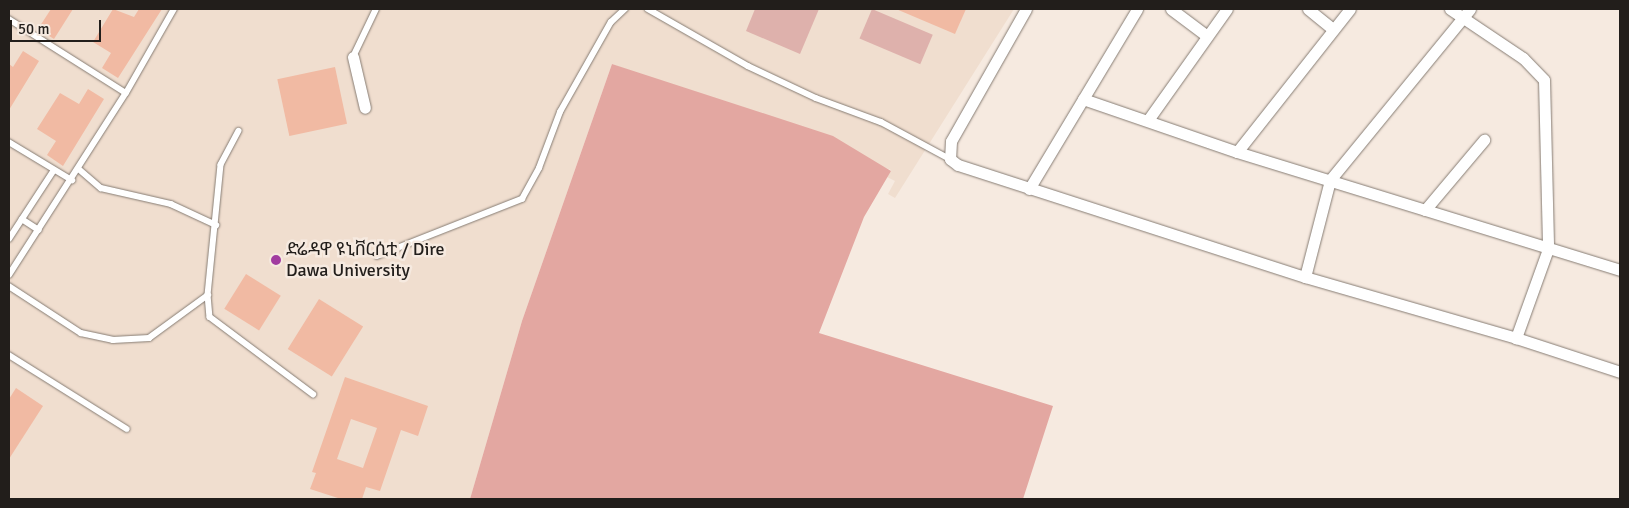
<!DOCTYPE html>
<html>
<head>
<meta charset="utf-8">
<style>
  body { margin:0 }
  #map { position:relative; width:1629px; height:508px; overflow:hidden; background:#f6eae0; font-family:Signika,"Noto Sans Ethiopic",sans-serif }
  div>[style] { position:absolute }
  .built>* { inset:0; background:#f0decf }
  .green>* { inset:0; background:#deb1ac; transform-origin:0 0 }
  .forest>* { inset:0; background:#e3a7a1 }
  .building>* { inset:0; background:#f1baa3; transform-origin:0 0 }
  .roads { filter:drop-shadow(0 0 1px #867c73) drop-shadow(0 0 1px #867c73) }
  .service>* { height:5.5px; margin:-2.75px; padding:0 2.75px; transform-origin:2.75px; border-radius:2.75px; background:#fff }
  .minor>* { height:11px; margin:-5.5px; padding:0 5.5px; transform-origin:5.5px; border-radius:5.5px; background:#fff }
  .dots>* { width:14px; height:14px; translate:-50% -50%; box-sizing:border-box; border:2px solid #f6eae0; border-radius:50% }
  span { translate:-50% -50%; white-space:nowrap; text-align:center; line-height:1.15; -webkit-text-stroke:5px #f6eae0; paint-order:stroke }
  .poi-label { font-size:18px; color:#221e1b }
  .left { translate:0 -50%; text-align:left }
  .frame { position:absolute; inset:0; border:10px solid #221e1b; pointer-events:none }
  .scale { position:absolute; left:10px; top:20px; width:91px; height:22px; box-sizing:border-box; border:2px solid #221e1b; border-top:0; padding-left:6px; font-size:15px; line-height:18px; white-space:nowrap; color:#221e1b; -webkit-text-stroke:4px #f6eae0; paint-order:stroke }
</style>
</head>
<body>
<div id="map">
  <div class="built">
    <i style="clip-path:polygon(9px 9px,1014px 9px,895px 198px,888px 194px,895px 181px,887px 177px,891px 170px,612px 64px,522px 321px,470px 499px,10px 499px)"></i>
  </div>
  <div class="green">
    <i style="clip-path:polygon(755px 9px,819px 9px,800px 54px,746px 31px)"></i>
    <i style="left:872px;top:9px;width:66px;height:32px;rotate:23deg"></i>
  </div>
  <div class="forest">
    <i style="clip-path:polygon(612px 64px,833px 136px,891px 171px,864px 217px,819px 333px,1053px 406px,1023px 499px,470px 499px,522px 321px)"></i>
  </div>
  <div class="building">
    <i style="clip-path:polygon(51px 9px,73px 9px,54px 39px,38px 29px)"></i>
    <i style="clip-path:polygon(113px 9px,134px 17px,139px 9px,162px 9px,118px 78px,102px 68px,111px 53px,93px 42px)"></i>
    <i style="clip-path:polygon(896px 9px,966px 9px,955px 34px)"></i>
    <i style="clip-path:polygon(23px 51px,39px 61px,9px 110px,9px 64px,13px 67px)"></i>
    <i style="left:335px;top:67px;width:58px;height:59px;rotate:78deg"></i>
    <i style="clip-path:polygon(88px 89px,104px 99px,63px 166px,47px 155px,56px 141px,37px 129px,60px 93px,79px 104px)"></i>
    <i style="left:246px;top:274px;width:41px;height:41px;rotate:32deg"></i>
    <i style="left:319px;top:299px;width:52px;height:59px;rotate:32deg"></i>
    <i style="clip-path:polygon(evenodd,345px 377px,428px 406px,418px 436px,401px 430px,380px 491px,366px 487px,362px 499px,341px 499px,310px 489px,316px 473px,312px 472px,345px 377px,351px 419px,377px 428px,363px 468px,337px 459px,351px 419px)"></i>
    <i style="clip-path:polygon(16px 388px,43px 406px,9px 459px,9px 399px)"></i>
  </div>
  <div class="roads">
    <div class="service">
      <i style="left:648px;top:9px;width:115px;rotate:29.7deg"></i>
      <i style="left:748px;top:66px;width:75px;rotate:25.2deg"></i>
      <i style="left:816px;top:98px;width:69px;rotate:20.3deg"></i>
      <i style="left:881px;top:122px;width:78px;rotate:28.2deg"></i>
      <i style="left:9px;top:19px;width:138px;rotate:32.3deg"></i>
      <i style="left:353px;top:57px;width:53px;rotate:-64.4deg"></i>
      <i style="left:239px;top:131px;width:38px;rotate:118deg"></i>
      <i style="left:221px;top:165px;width:131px;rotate:95.7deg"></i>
      <i style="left:208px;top:295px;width:22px;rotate:85deg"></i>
      <i style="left:210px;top:317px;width:129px;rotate:36.8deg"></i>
      <i style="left:9px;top:142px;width:74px;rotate:31.1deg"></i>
      <i style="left:79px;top:169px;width:29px;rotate:41deg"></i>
      <i style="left:101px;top:188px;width:72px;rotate:12.9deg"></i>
      <i style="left:171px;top:204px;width:50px;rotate:25deg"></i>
      <i style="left:22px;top:219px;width:20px;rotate:33deg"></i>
      <i style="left:9px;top:239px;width:82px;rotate:-56.9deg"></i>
      <i style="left:377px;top:256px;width:156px;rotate:-21.5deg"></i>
      <i style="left:522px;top:199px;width:35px;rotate:-61deg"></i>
      <i style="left:539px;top:168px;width:60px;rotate:-69.4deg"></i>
      <i style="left:560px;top:112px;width:103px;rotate:-60.5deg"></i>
      <i style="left:611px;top:22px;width:19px;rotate:-43deg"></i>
      <i style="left:9px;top:275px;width:216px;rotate:-57.3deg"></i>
      <i style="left:126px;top:93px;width:97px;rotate:-60.3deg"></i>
      <i style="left:9px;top:286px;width:86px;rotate:33.1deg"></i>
      <i style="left:81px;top:333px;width:33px;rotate:12deg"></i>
      <i style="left:113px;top:340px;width:36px;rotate:-3deg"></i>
      <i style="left:149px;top:338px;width:73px;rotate:-36.1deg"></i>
      <i style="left:9px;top:355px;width:139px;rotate:32.1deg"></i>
    </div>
    <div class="minor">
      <i style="left:1026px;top:9px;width:152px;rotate:119.6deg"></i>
      <i style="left:951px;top:141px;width:18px;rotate:93deg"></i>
      <i style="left:950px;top:159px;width:10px;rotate:37deg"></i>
      <i style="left:958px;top:165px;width:365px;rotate:17.9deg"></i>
      <i style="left:1305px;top:277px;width:220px;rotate:16.1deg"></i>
      <i style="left:1516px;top:338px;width:109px;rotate:18.1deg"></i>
      <i style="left:1171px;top:9px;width:45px;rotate:36.9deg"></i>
      <i style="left:1308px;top:9px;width:32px;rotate:39deg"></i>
      <i style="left:1450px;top:9px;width:88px;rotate:33.9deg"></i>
      <i style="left:1523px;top:58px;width:30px;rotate:46deg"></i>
      <i style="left:1544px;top:80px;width:169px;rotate:88.6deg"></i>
      <i style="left:1548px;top:249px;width:95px;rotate:109.8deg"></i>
      <i style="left:353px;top:57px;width:52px;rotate:76.8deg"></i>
      <i style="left:1083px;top:99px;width:163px;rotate:19deg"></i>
      <i style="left:1237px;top:152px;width:401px;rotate:17.1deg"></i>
      <i style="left:1148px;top:120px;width:136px;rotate:-54.6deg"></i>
      <i style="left:1237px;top:152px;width:182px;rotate:-51.7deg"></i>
      <i style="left:1029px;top:189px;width:210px;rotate:-59deg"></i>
      <i style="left:1425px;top:210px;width:92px;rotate:-49.9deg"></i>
      <i style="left:1305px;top:277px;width:100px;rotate:-75.5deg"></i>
      <i style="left:1330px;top:180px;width:221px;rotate:-50.7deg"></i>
    </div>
  </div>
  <div class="dots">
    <i style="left:276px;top:260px;background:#a23ca0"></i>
  </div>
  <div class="poi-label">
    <span class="left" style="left:286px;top:260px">ድሬዳዋ ዩኒቨርሲቲ / Dire<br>Dawa University</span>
  </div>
  <div class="frame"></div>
  <div class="scale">50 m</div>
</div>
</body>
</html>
